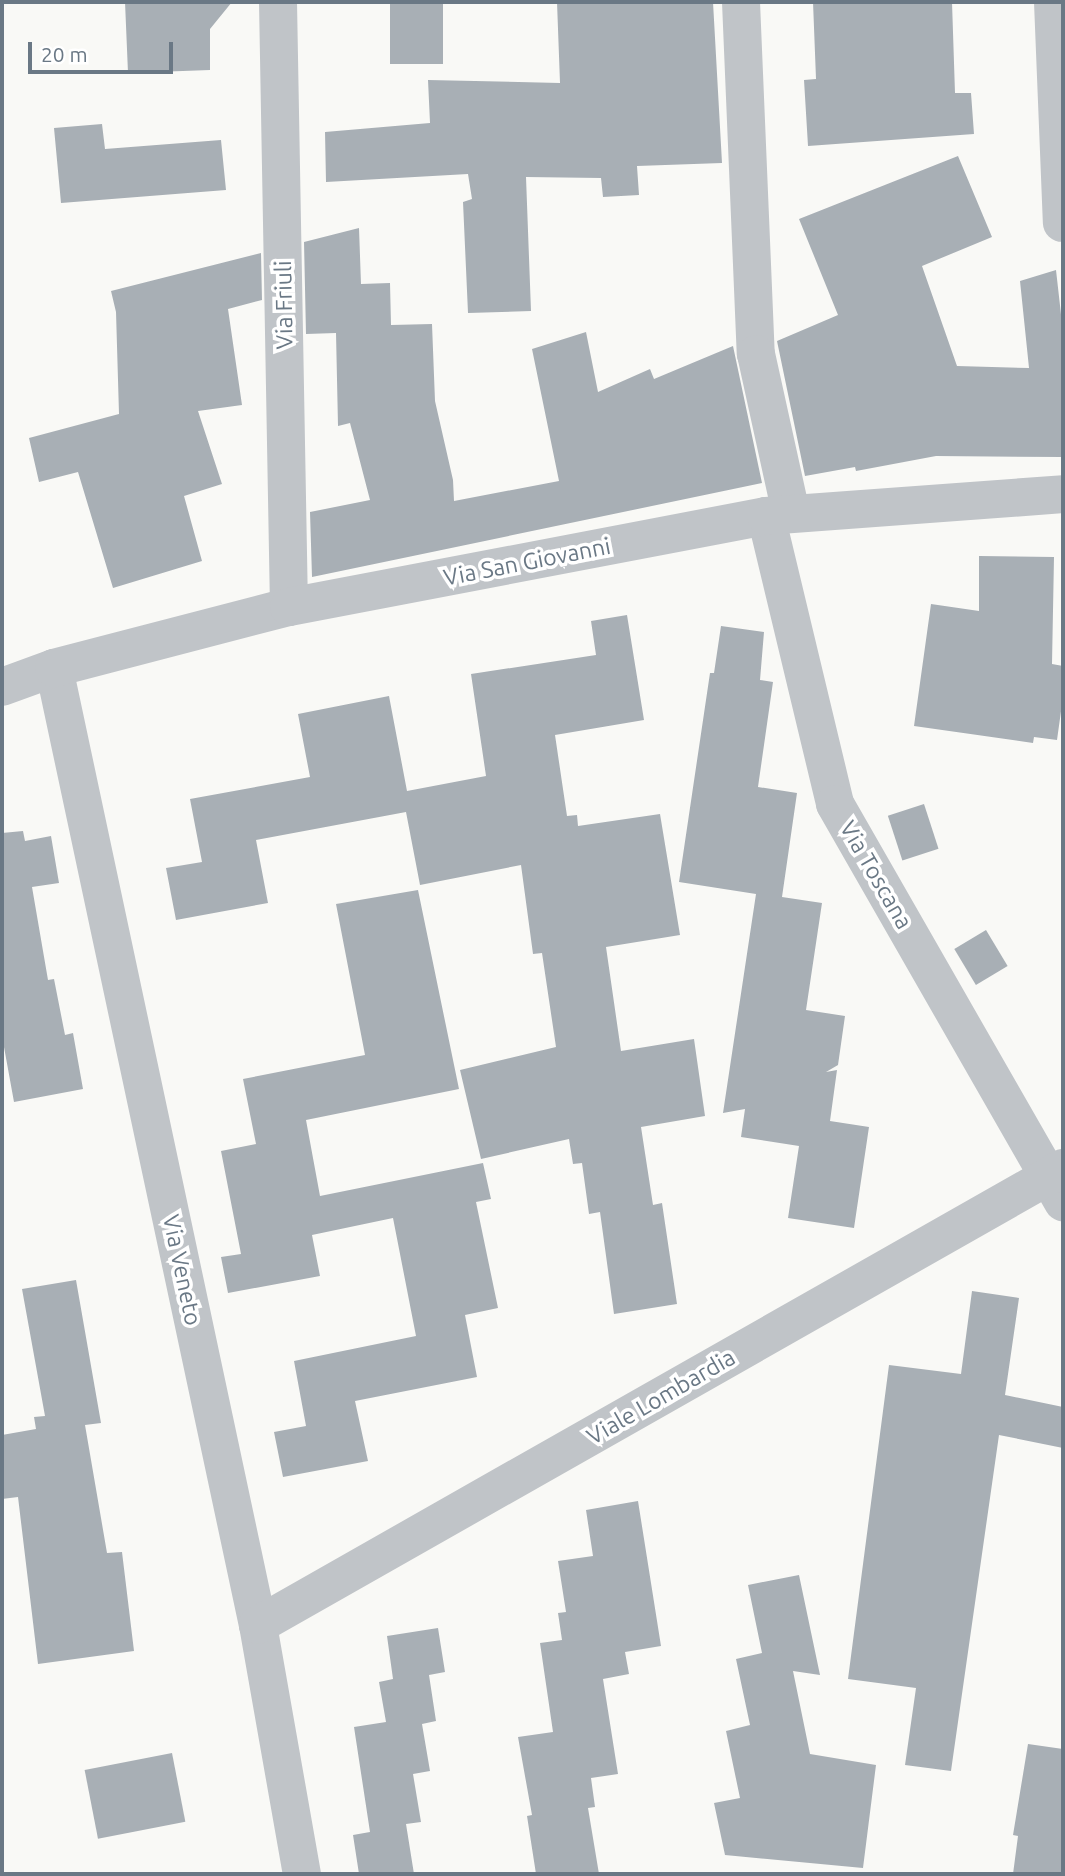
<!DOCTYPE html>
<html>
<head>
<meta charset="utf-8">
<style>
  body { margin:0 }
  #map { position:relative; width:1065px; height:1876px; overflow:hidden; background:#f9f9f6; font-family:Ubuntu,sans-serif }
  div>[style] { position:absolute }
  .building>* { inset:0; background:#a8afb5; transform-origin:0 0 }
  .street>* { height:38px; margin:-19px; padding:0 19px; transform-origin:19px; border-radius:19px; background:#c0c4c8 }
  span { translate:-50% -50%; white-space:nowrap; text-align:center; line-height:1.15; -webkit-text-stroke:7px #fff; paint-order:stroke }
  .street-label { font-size:23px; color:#6a7885 }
  .frame { position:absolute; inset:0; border:4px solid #6a7885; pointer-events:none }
  .scale { position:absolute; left:28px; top:42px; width:145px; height:32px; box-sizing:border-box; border:4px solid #6a7885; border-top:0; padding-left:9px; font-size:21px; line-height:24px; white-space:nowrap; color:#6a7885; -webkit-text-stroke:5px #fff; paint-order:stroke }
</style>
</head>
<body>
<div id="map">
  <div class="building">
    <i style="clip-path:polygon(125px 2px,232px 2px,210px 29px,210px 70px,128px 73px)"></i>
    <i style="left:390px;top:2px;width:53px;height:62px"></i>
    <i style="clip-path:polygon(557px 2px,713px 2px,722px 163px,637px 166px,639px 195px,603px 197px,601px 178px,526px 177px,531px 311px,468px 313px,463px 202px,472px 199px,468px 174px,326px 182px,325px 132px,430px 123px,428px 80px,560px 83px)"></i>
    <i style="clip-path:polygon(813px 2px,952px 2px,955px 93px,971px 93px,974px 134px,808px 146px,804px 80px,816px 79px)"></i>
    <i style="clip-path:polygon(102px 124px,105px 149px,221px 140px,226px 190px,61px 203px,54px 128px)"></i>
    <i style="clip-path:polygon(958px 156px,992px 237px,922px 266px,957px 366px,1029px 368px,1020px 281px,1056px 270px,1063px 332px,1063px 457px,936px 456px,856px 471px,855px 467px,805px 476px,777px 341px,838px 315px,799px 219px)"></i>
    <i style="clip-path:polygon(359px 228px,361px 284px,390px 283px,391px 325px,432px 324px,435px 401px,453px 480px,454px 501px,559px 481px,532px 349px,586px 332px,598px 392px,650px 369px,654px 379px,733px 346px,762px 483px,312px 577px,310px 512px,370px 500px,350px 423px,338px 426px,336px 333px,306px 334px,304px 242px)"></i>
    <i style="clip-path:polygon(261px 253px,262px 300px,228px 309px,242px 405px,198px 411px,222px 484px,184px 496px,202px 561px,113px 588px,78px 472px,39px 482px,29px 438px,119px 414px,116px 312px,111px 291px)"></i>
    <i style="clip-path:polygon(979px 556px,1054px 557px,1052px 664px,1063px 666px,1063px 697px,1057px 740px,1034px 737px,1033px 743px,914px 726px,931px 604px,979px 611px)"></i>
    <i style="clip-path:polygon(627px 615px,644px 720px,555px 735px,567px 816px,577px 815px,578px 826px,660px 814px,680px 935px,606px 947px,621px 1051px,694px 1039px,705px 1116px,641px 1127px,653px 1205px,662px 1203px,677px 1304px,614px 1314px,600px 1212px,589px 1214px,582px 1163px,573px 1164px,569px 1139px,481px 1159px,460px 1070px,556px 1047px,542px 953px,533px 954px,521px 865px,420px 885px,406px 812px,256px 840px,268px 903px,176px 920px,166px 868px,202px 862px,190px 799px,310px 777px,298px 714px,389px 696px,407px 791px,486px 776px,471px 674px,596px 655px,591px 621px)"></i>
    <i style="clip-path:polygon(721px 626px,764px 632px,760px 680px,773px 682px,758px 787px,797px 793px,782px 897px,822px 903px,806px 1010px,845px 1016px,838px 1065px,826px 1072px,837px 1070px,830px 1121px,869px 1127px,854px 1228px,788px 1218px,799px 1146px,741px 1137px,745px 1109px,723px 1113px,756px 894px,679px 882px,710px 673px,714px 673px)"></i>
    <i style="left:924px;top:804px;width:47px;height:38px;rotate:72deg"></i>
    <i style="clip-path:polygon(23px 831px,25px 841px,51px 836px,59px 883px,32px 887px,48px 980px,54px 979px,65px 1035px,73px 1033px,83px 1089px,14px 1102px,2px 1036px,2px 833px)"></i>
    <i style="clip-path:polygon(418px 890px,459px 1089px,306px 1120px,320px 1196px,483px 1163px,491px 1199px,476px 1202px,498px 1308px,465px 1315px,477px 1377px,355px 1401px,368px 1461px,283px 1477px,274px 1432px,306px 1426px,294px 1361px,416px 1336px,393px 1218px,312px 1235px,320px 1276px,228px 1293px,221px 1257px,241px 1254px,221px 1151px,256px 1144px,243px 1079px,365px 1055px,336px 904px)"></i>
    <i style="left:986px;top:930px;width:42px;height:37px;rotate:59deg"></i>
    <i style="clip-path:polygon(76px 1280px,101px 1423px,85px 1425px,107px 1553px,122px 1552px,134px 1651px,38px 1664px,18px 1497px,2px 1499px,2px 1435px,36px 1429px,34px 1417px,45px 1416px,22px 1289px)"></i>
    <i style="clip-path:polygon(972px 1291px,1019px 1298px,1005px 1395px,1063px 1407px,1063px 1448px,999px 1435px,951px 1771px,905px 1765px,916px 1688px,848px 1679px,889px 1365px,961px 1374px)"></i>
    <i style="clip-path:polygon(638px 1501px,661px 1646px,625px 1652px,629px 1674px,603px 1679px,618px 1774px,591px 1778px,595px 1807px,588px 1808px,599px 1874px,536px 1874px,527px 1816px,532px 1815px,518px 1737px,553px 1732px,540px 1643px,562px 1640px,558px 1613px,566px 1612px,558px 1561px,593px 1556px,586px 1510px)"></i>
    <i style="clip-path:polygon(799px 1575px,820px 1675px,793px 1671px,810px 1754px,876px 1765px,863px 1868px,725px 1855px,714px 1803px,740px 1798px,726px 1731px,750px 1725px,736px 1659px,762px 1653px,748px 1585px)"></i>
    <i style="clip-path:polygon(438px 1628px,445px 1672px,429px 1675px,436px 1721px,422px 1724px,430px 1771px,413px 1774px,421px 1822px,406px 1824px,414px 1874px,359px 1874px,353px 1835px,370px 1832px,354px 1727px,386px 1722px,379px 1682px,393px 1679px,387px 1636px)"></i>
    <i style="clip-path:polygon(1028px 1744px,1063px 1749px,1063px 1874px,1013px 1874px,1018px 1836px,1013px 1835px)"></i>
    <i style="left:172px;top:1753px;width:70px;height:89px;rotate:79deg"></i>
  </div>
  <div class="street">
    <i style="left:278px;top:2px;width:605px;rotate:88.96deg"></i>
    <i style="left:741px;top:2px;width:352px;rotate:87.6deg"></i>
    <i style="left:756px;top:354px;width:163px;rotate:77.6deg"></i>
    <i style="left:1053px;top:2px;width:221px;rotate:87.7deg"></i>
    <i style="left:766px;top:516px;width:296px;rotate:76.5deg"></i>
    <i style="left:835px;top:804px;width:459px;rotate:60.2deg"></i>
    <i style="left:54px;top:668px;width:979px;rotate:77.97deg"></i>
    <i style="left:258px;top:1625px;width:253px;rotate:80deg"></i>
    <i style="left:2px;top:687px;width:55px;rotate:-20.1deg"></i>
    <i style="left:54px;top:668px;width:243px;rotate:-14.6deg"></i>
    <i style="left:289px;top:607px;width:486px;rotate:-10.8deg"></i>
    <i style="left:766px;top:516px;width:298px;rotate:-4.2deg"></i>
    <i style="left:258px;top:1625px;width:926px;rotate:-29.58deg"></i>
  </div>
  <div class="street-label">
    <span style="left:284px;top:305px;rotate:-91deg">Via Friuli</span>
    <span style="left:527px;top:562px;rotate:-11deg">Via San Giovanni</span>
    <span style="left:876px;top:875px;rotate:60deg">Via Toscana</span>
    <span style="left:182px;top:1270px;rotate:78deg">Via Veneto</span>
    <span style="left:661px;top:1397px;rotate:-30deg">Viale Lombardia</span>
  </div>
  <div class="frame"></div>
  <div class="scale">20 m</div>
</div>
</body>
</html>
